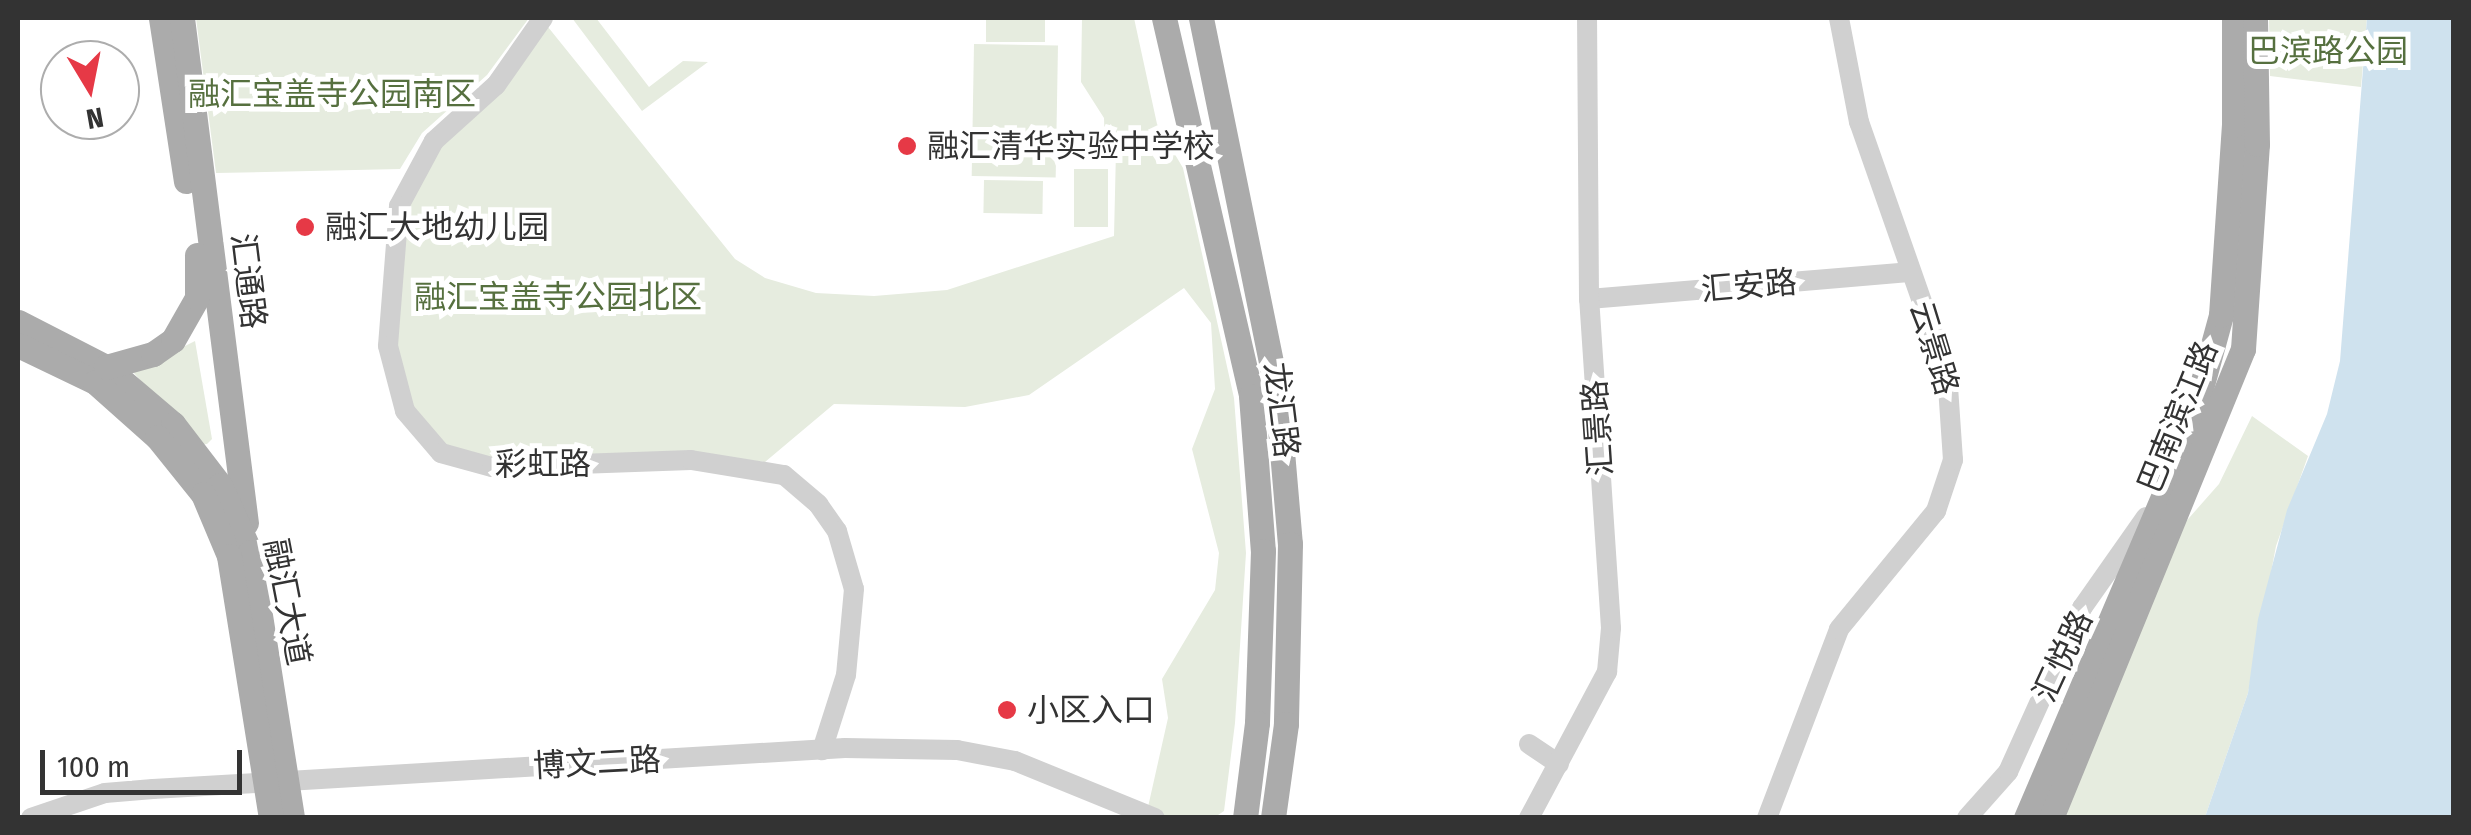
<!DOCTYPE html>
<html>
<head>
<meta charset="utf-8">
<style>
  body { margin:0 }
  #map { position:relative; width:2471px; height:835px; overflow:hidden; background:#fff; font-family:"Fira Sans Condensed","Noto Sans SC",sans-serif }
  div>[style] { position:absolute }
  .green>* { inset:0; background:#e6ecdf; transform-origin:0 0 }
  .water>* { inset:0; background:#cfe2ee }
  .minor>* { height:20px; margin:-10px; padding:0 10px; transform-origin:10px; border-radius:10px; background:#d0d0d0 }
  .major>* { height:25px; margin:-12.5px; padding:0 12.5px; transform-origin:12.5px; border-radius:12.5px; background:#ababab }
  .dots>* { width:28px; height:28px; translate:-50% -50%; box-sizing:border-box; border:5px solid #fff; border-radius:50% }
  span { translate:-50% -50%; white-space:nowrap; text-align:center; line-height:1.15; -webkit-text-stroke:10px #fff; paint-order:stroke }
  .park-label { font-size:32px; color:#56703f }
  .poi-label { font-size:32px; color:#333 }
  .left { translate:0 -50%; text-align:left }
  .street-label { font-size:32px; color:#333 }
  .frame { position:absolute; inset:0; border:20px solid #333; pointer-events:none }
  .north { position:absolute; left:40px; top:40px; width:100px; height:100px; box-sizing:border-box; background:#fff; border:2px solid #adadad; border-radius:50%; rotate:170deg; font-size:28px; font-weight:700; line-height:40px; text-align:center; color:#333 }
  .north::after { content:''; display:block; margin:auto; width:35px; height:45px; background:#e63946; clip-path:polygon(50% 0,100% 100%,50% 72%,0 100%) }
  .scale { position:absolute; left:40px; top:750px; width:202px; height:45px; box-sizing:border-box; border:5px solid #333; border-top:0; padding-left:12px; font-size:30px; line-height:35px; white-space:nowrap; color:#333; -webkit-text-stroke:8px #fff; paint-order:stroke }
</style>
</head>
<body>
<div id="map">
  <div class="green">
    <i style="clip-path:polygon(196px 18px,529px 18px,487px 75px,422px 133px,400px 169px,216px 173px)"></i>
    <i style="clip-path:polygon(572px 18px,596px 18px,649px 87px,683px 61px,708px 62px,642px 111px)"></i>
    <i style="left:986px;top:18px;width:59px;height:24px"></i>
    <i style="clip-path:polygon(1082px 18px,1134px 18px,1157px 124px,1183px 168px,1234px 398px,1246px 553px,1235px 723px,1224px 811px,1215px 817px,1168px 817px,1148px 807px,1168px 718px,1162px 679px,1215px 590px,1219px 553px,1192px 449px,1215px 389px,1211px 323px,1184px 288px,1029px 395px,965px 407px,834px 404px,765px 462px,691px 453px,494px 461px,447px 447px,411px 408px,395px 347px,406px 211px,438px 147px,548px 27px,735px 259px,765px 278px,816px 293px,874px 296px,947px 290px,1114px 236px,1116px 150px,1105px 150px,1104px 118px,1081px 82px)"></i>
    <i style="clip-path:polygon(2269px 18px,2367px 18px,2361px 87px,2270px 76px)"></i>
    <i style="left:974px;top:44px;width:84px;height:132px;rotate:1deg"></i>
    <i style="left:1074px;top:169px;width:34px;height:58px"></i>
    <i style="left:984px;top:180px;width:59px;height:33px;rotate:1deg"></i>
    <i style="clip-path:polygon(195px 341px,212px 439px,207px 444px,199px 445px,133px 372px)"></i>
    <i style="clip-path:polygon(2252px 416px,2308px 456px,2276px 546px,2248px 693px,2205px 817px,2050px 818px,2174px 535px,2219px 484px)"></i>
  </div>
  <div class="water">
    <i style="clip-path:polygon(2367px 18px,2453px 18px,2453px 817px,2205px 817px,2248px 693px,2258px 619px,2287px 510px,2327px 414px,2340px 361px)"></i>
  </div>
  <div class="minor">
    <i style="left:543px;top:18px;width:82px;rotate:125deg"></i>
    <i style="left:496px;top:85px;width:84px;rotate:137.9deg"></i>
    <i style="left:434px;top:141px;width:74px;rotate:118.3deg"></i>
    <i style="left:399px;top:206px;width:140px;rotate:94.5deg"></i>
    <i style="left:388px;top:346px;width:67px;rotate:75.3deg"></i>
    <i style="left:405px;top:411px;width:55px;rotate:49.4deg"></i>
    <i style="left:441px;top:453px;width:53px;rotate:15.4deg"></i>
    <i style="left:492px;top:467px;width:199px;rotate:-2deg"></i>
    <i style="left:691px;top:460px;width:94px;rotate:9.2deg"></i>
    <i style="left:784px;top:475px;width:45px;rotate:40.5deg"></i>
    <i style="left:818px;top:504px;width:33px;rotate:55deg"></i>
    <i style="left:837px;top:531px;width:60px;rotate:73.7deg"></i>
    <i style="left:854px;top:589px;width:86px;rotate:95.3deg"></i>
    <i style="left:846px;top:675px;width:79px;rotate:107.7deg"></i>
    <i style="left:1589px;top:299px;width:321px;rotate:-4.8deg"></i>
    <i style="left:1529px;top:744px;width:36px;rotate:34deg"></i>
    <i style="left:31px;top:818px;width:78px;rotate:-18.7deg"></i>
    <i style="left:105px;top:793px;width:48px;rotate:-4.8deg"></i>
    <i style="left:153px;top:789px;width:693px;rotate:-3.39deg"></i>
    <i style="left:845px;top:748px;width:112px;rotate:1deg"></i>
    <i style="left:957px;top:750px;width:59px;rotate:10.7deg"></i>
    <i style="left:1015px;top:761px;width:151px;rotate:22.2deg"></i>
    <i style="left:1529px;top:818px;width:166px;rotate:-61.9deg"></i>
    <i style="left:1607px;top:672px;width:44px;rotate:-84.8deg"></i>
    <i style="left:1611px;top:628px;width:330px;rotate:-93.8deg"></i>
    <i style="left:1589px;top:299px;width:281px;rotate:-90.4deg"></i>
    <i style="left:1767px;top:818px;width:202px;rotate:-69.1deg"></i>
    <i style="left:1839px;top:629px;width:153px;rotate:-50.6deg"></i>
    <i style="left:1936px;top:511px;width:54px;rotate:-71.6deg"></i>
    <i style="left:1953px;top:460px;width:87px;rotate:-93.9deg"></i>
    <i style="left:1947px;top:373px;width:266px;rotate:-109.3deg"></i>
    <i style="left:1859px;top:122px;width:106px;rotate:-100.9deg"></i>
    <i style="left:1967px;top:818px;width:62px;rotate:-48.3deg"></i>
    <i style="left:2008px;top:772px;width:180px;rotate:-65.7deg"></i>
    <i style="left:2082px;top:608px;width:111px;rotate:-54.9deg"></i>
  </div>
  <div class="major">
    <i style="left:161px;top:18px;width:165px;rotate:81.3deg"></i>
    <i style="left:182px;top:18px;width:509px;rotate:82.78deg"></i>
    <i style="left:1164px;top:18px;width:388px;rotate:77deg"></i>
    <i style="left:1251px;top:396px;width:155px;rotate:85.6deg"></i>
    <i style="left:1263px;top:551px;width:172px;rotate:92deg"></i>
    <i style="left:1257px;top:723px;width:96px;rotate:97.2deg"></i>
    <i style="left:1201px;top:18px;width:383px;rotate:78.5deg"></i>
    <i style="left:1277px;top:393px;width:152px;rotate:85.1deg"></i>
    <i style="left:1290px;top:544px;width:180px;rotate:91.3deg"></i>
    <i style="left:1286px;top:724px;width:95px;rotate:97.9deg"></i>
    <i style="left:18px;top:322px;width:99px;rotate:27.1deg"></i>
    <i style="left:106px;top:367px;width:88px;rotate:40.4deg"></i>
    <i style="left:173px;top:424px;width:77px;rotate:52.4deg"></i>
    <i style="left:220px;top:485px;width:73px;rotate:65.9deg"></i>
    <i style="left:250px;top:552px;width:269px;rotate:81deg"></i>
    <i style="left:18px;top:345px;width:85px;rotate:25.7deg"></i>
    <i style="left:95px;top:382px;width:83px;rotate:41.6deg"></i>
    <i style="left:157px;top:437px;width:73px;rotate:51.1deg"></i>
    <i style="left:203px;top:494px;width:67px;rotate:67.2deg"></i>
    <i style="left:229px;top:556px;width:265px;rotate:80.9deg"></i>
    <i style="left:106px;top:367px;width:49px;rotate:-15.5deg"></i>
    <i style="left:153px;top:354px;width:24px;rotate:-35deg"></i>
    <i style="left:173px;top:340px;width:48px;rotate:-60.3deg"></i>
    <i style="left:197px;top:298px;width:43px;rotate:-90deg"></i>
    <i style="left:2026px;top:818px;width:408px;rotate:-66.9deg"></i>
    <i style="left:2186px;top:443px;width:133px;rotate:-74.7deg"></i>
    <i style="left:2221px;top:315px;width:190px;rotate:-86.1deg"></i>
    <i style="left:2234px;top:125px;width:107px;rotate:-90deg"></i>
    <i style="left:2051px;top:818px;width:507px;rotate:-67.74deg"></i>
    <i style="left:2243px;top:349px;width:205px;rotate:-86.1deg"></i>
    <i style="left:2257px;top:144px;width:126px;rotate:-90.9deg"></i>
  </div>
  <div class="dots">
    <i style="left:907px;top:146px;background:#e63946"></i>
    <i style="left:305px;top:227px;background:#e63946"></i>
    <i style="left:1007px;top:710px;background:#e63946"></i>
  </div>
  <div class="park-label">
    <span style="left:2328px;top:51px">巴滨路公园</span>
    <span style="left:332px;top:94px">融汇宝盖寺公园南区</span>
    <span style="left:558px;top:297px">融汇宝盖寺公园北区</span>
  </div>
  <div class="poi-label">
    <span class="left" style="left:927px;top:146px">融汇清华实验中学校</span>
    <span class="left" style="left:325px;top:227px">融汇大地幼儿园</span>
    <span class="left" style="left:1027px;top:710px">小区入口</span>
  </div>
  <div class="street-label">
    <span style="left:248px;top:281px;rotate:83deg">汇通路</span>
    <span style="left:1749px;top:286px;rotate:-5deg">汇安路</span>
    <span style="left:1934px;top:348px;rotate:73deg">云景路</span>
    <span style="left:1281px;top:410px;rotate:83deg">龙汇路</span>
    <span style="left:2178px;top:417px;rotate:-68deg">巴南滨江路</span>
    <span style="left:1598px;top:428px;rotate:-94deg">汇景路</span>
    <span style="left:543px;top:464px">彩虹路</span>
    <span style="left:287px;top:602px;rotate:79deg">融汇大道</span>
    <span style="left:2063px;top:656px;rotate:-65deg">汇悦路</span>
    <span style="left:597px;top:763px;rotate:-3deg">博文二路</span>
  </div>
  <div class="frame"></div>
  <div class="north">N</div>
  <div class="scale">100 m</div>
</div>
</body>
</html>
